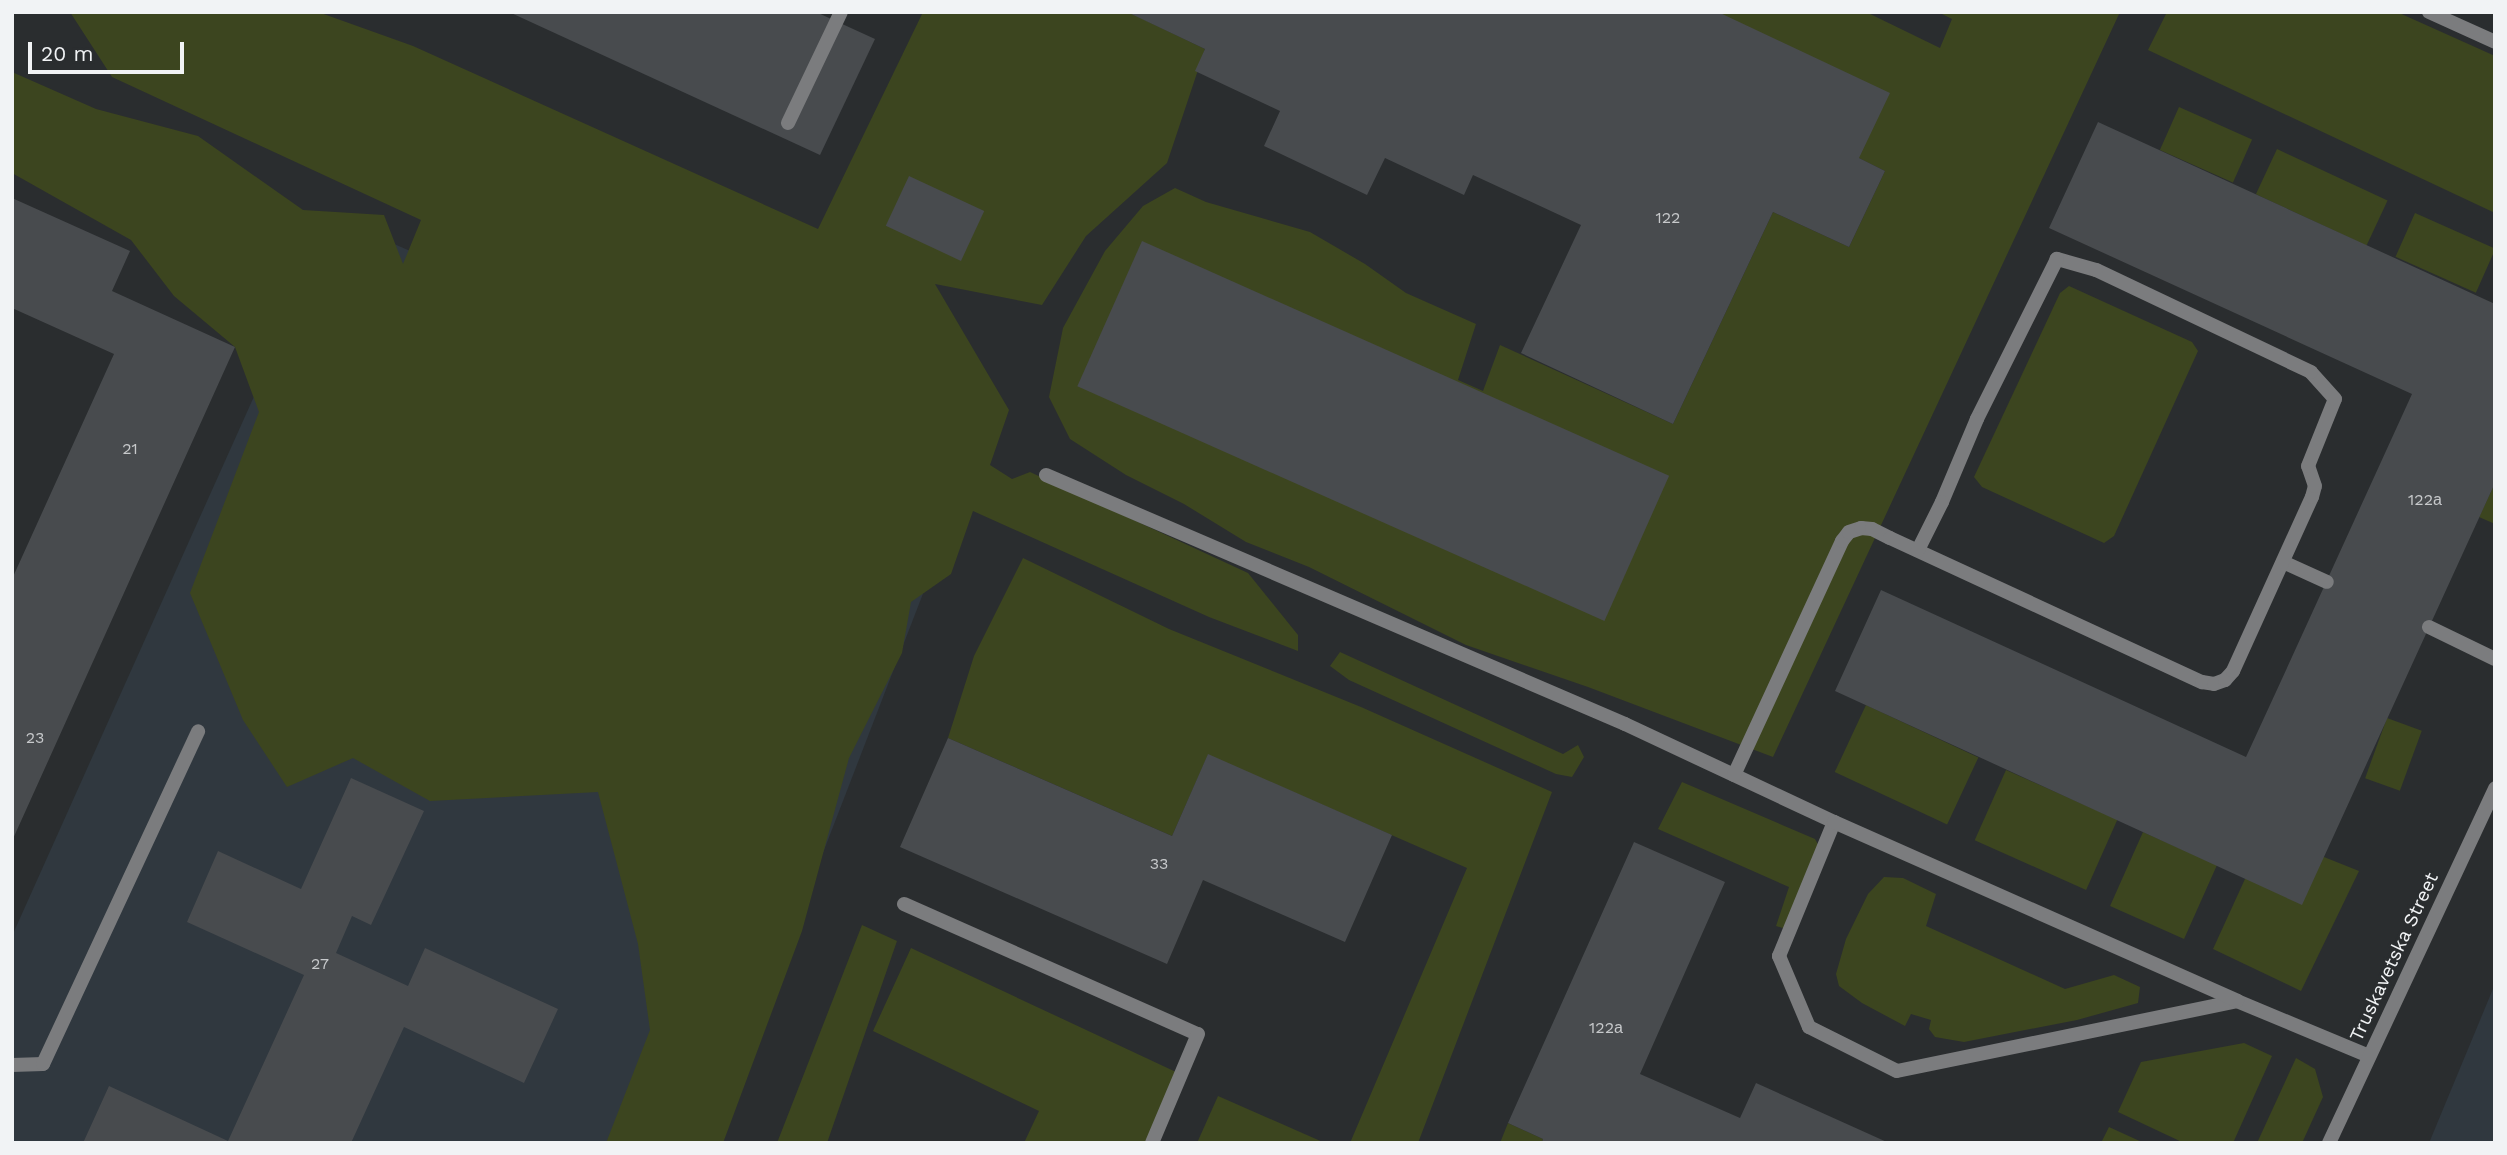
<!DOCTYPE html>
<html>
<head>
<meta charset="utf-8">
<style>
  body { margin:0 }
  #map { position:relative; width:2507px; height:1155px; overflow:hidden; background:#2a2d2f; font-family:"Work Sans",sans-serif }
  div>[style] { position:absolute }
  .built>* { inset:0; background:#30383f }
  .green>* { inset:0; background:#3c451f; transform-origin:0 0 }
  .building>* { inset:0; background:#484b4e; transform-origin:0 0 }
  .service>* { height:14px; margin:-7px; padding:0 7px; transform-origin:7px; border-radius:7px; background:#7b7c7e }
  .minor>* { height:14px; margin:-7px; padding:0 7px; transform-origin:7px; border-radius:7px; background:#7b7c7e }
  .tertiary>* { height:14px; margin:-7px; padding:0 7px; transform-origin:7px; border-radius:7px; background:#7b7c7e }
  span { translate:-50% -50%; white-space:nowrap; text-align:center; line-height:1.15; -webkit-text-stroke:5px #2a2d2f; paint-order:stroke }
  .number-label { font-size:16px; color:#c7c9cb }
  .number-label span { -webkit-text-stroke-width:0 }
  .street-label { font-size:19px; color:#f1f3f5 }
  .frame { position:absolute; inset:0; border:14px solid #f1f3f5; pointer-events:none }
  .scale { position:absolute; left:28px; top:42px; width:156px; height:32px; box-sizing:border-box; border:4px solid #f1f3f5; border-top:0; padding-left:9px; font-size:21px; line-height:24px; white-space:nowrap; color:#f1f3f5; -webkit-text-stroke:5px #2a2d2f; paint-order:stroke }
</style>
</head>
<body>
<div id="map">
  <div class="built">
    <i style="clip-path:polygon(334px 218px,963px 490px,711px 1143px,12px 1143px,12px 936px)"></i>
    <i style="clip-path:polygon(2495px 984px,2495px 1143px,2429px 1143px)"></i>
  </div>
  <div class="green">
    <i style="clip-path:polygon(70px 12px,318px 12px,413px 46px,818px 229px,923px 12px,1128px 12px,1205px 49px,1167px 163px,1086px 236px,1042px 305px,935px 284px,1009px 410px,990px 465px,1012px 479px,1030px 472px,1248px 573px,1298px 635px,1298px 651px,1209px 617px,973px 511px,951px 574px,911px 602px,902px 653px,849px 758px,802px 931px,723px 1143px,606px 1143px,650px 1030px,638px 944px,598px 792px,430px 801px,353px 758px,287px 787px,243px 720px,190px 593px,259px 412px,235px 347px,174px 296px,131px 240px,12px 173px,12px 72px,96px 109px,198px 136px,303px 210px,384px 215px,403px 264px,421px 220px,112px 77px)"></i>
    <i style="clip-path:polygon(1718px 12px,1866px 12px,1940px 48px,1952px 19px,1938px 12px,2120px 12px,1773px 757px,1588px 687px,1466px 645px,1309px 567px,1246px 542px,1184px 504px,1126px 475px,1070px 439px,1049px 397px,1063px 328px,1105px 251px,1143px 206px,1175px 188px,1206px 202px,1310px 232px,1365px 264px,1406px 293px,1476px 324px,1458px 380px,1483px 391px,1500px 345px,1673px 424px,1773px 212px,1849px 247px,1885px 171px,1859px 158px)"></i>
    <i style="clip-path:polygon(2167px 12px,2397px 12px,2495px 56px,2495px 213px,2148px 50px)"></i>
    <i style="left:2179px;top:107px;width:80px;height:47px;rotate:24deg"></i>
    <i style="left:2277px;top:149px;width:122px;height:50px;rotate:25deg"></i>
    <i style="left:2415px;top:213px;width:88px;height:48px;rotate:24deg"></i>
    <i style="clip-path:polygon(2069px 286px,2192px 342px,2198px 351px,2114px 536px,2104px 543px,1982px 487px,1974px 477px,2060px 293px)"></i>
    <i style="clip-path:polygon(2495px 483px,2495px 524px,2479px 517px)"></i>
    <i style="clip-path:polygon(1023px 558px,1169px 629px,1361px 707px,1552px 792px,1418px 1143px,1350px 1143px,1467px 868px,1208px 755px,1172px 836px,948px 738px,974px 656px)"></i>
    <i style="clip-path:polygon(1340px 652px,1563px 754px,1578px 745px,1584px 757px,1572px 777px,1556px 774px,1349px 680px,1330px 666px)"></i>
    <i style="left:1866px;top:705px;width:124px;height:74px;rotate:25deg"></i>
    <i style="left:2387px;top:718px;width:37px;height:64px;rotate:20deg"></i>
    <i style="left:2006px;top:770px;width:122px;height:77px;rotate:24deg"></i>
    <i style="clip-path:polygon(1682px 782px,1815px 839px,1820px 848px,1789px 930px,1776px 926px,1789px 887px,1658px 829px)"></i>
    <i style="left:2143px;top:832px;width:81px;height:81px;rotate:24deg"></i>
    <i style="clip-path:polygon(2324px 857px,2359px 871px,2301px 991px,2213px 949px,2245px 879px)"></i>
    <i style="clip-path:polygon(1884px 877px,1903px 878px,1936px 894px,1926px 926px,2065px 989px,2114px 975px,2140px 987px,2138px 1003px,2077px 1020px,1964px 1042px,1935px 1037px,1929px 1029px,1931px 1020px,1911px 1014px,1905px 1026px,1862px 1003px,1839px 986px,1836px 974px,1846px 939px,1868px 894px)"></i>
    <i style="clip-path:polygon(862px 925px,897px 941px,827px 1143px,777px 1143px)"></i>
    <i style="clip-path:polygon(911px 948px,1176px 1072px,1146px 1143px,1024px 1143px,1039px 1111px,873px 1031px)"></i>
    <i style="clip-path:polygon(2244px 1043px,2272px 1056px,2233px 1143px,2184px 1143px,2118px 1112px,2141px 1062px)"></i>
    <i style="clip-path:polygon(2296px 1058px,2315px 1069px,2323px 1097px,2302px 1143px,2257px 1143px)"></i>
    <i style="clip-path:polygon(1218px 1096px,1325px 1143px,1197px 1143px)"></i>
    <i style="clip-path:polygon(1508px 1123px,1543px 1139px,1542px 1143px,1500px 1143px)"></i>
    <i style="clip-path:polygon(2109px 1127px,2144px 1143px,2101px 1143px)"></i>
  </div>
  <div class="building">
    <i style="clip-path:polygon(509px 12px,816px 12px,875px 39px,820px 155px)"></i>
    <i style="clip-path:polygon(1127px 12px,1718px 12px,1890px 93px,1859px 158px,1885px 171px,1849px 247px,1773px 212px,1673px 424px,1521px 353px,1581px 225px,1473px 175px,1464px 195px,1385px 158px,1367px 195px,1264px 146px,1280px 111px,1195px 71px,1205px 49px)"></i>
    <i style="clip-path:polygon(2098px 122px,2495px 304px,2495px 483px,2302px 905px,1835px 691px,1881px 590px,2246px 757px,2281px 681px,2412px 394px,2049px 228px)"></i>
    <i style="left:909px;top:176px;width:83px;height:55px;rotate:25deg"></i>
    <i style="clip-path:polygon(12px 198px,130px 251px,112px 291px,235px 347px,12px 841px,12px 579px,114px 354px,12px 308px)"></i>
    <i style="left:1142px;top:241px;width:577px;height:159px;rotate:24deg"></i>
    <i style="clip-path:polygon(948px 738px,1172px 836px,1208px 754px,1392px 835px,1345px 942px,1203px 880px,1167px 964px,900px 847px)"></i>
    <i style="clip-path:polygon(351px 778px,424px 811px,371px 925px,352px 916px,336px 953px,408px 986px,425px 948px,558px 1009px,524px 1083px,404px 1027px,351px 1143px,83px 1143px,109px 1086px,228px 1141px,304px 975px,187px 922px,218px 851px,301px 889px)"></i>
    <i style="clip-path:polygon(1634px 842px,1725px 882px,1640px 1074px,1740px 1118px,1756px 1083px,1889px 1143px,1542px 1143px,1543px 1139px,1508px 1123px)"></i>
  </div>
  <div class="service">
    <i style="left:788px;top:123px;width:123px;rotate:-64.5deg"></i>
    <i style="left:1046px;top:475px;width:630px;rotate:23.27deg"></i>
    <i style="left:1625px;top:724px;width:231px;rotate:25.1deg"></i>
    <i style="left:1834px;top:822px;width:145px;rotate:112.3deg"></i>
    <i style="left:1779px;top:956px;width:77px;rotate:67.1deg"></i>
    <i style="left:1809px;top:1027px;width:98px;rotate:26.6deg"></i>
    <i style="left:1897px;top:1071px;width:347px;rotate:-11.6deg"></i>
    <i style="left:2237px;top:1001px;width:143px;rotate:22.6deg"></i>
    <i style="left:2283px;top:562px;width:48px;rotate:24.4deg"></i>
    <i style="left:2429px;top:627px;width:73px;rotate:25.9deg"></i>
    <i style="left:1734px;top:775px;width:258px;rotate:-65.2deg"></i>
    <i style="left:1842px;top:541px;width:11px;rotate:-52deg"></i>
    <i style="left:1849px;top:532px;width:13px;rotate:-18deg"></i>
    <i style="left:1861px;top:528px;width:11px;rotate:5deg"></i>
    <i style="left:1872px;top:529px;width:20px;rotate:27deg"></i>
    <i style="left:1890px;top:538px;width:344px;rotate:24.8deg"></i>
    <i style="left:2202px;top:682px;width:12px;rotate:9deg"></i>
    <i style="left:2214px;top:684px;width:12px;rotate:-20deg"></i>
    <i style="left:2225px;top:680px;width:12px;rotate:-48deg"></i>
    <i style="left:2233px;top:671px;width:191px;rotate:-65.6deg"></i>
    <i style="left:2312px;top:497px;width:11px;rotate:-75deg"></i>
    <i style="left:2315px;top:486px;width:21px;rotate:-109deg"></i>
    <i style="left:2308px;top:466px;width:72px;rotate:-68.1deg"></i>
    <i style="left:2335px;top:399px;width:36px;rotate:-132deg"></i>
    <i style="left:2311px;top:372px;width:238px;rotate:-154.6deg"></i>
    <i style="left:2096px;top:270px;width:41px;rotate:-164.2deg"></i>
    <i style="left:2057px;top:259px;width:179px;rotate:116.6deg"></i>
    <i style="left:1977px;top:419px;width:90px;rotate:112.9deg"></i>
    <i style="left:1942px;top:502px;width:54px;rotate:116.6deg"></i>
    <i style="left:1834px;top:822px;width:441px;rotate:23.9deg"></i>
    <i style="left:904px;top:904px;width:321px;rotate:23.9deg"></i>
    <i style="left:1198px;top:1034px;width:118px;rotate:112.9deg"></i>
  </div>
  <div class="minor">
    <i style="left:12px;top:1065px;width:31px;rotate:-2deg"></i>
    <i style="left:43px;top:1064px;width:367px;rotate:-65deg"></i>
    <i style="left:2329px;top:1143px;width:392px;rotate:-64.9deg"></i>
  </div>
  <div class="tertiary">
    <i style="left:2429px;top:12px;width:72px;rotate:24.4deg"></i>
  </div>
  <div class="number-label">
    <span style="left:1668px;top:218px">122</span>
    <span style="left:130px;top:449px">21</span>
    <span style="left:2425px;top:500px">122а</span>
    <span style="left:35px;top:738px">23</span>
    <span style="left:1159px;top:864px">33</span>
    <span style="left:320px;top:964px">27</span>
    <span style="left:1606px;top:1028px">122а</span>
  </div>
  <div class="street-label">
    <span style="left:2394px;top:957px;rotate:-65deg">Truskavetska Street</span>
  </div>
  <div class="frame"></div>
  <div class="scale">20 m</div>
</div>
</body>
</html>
